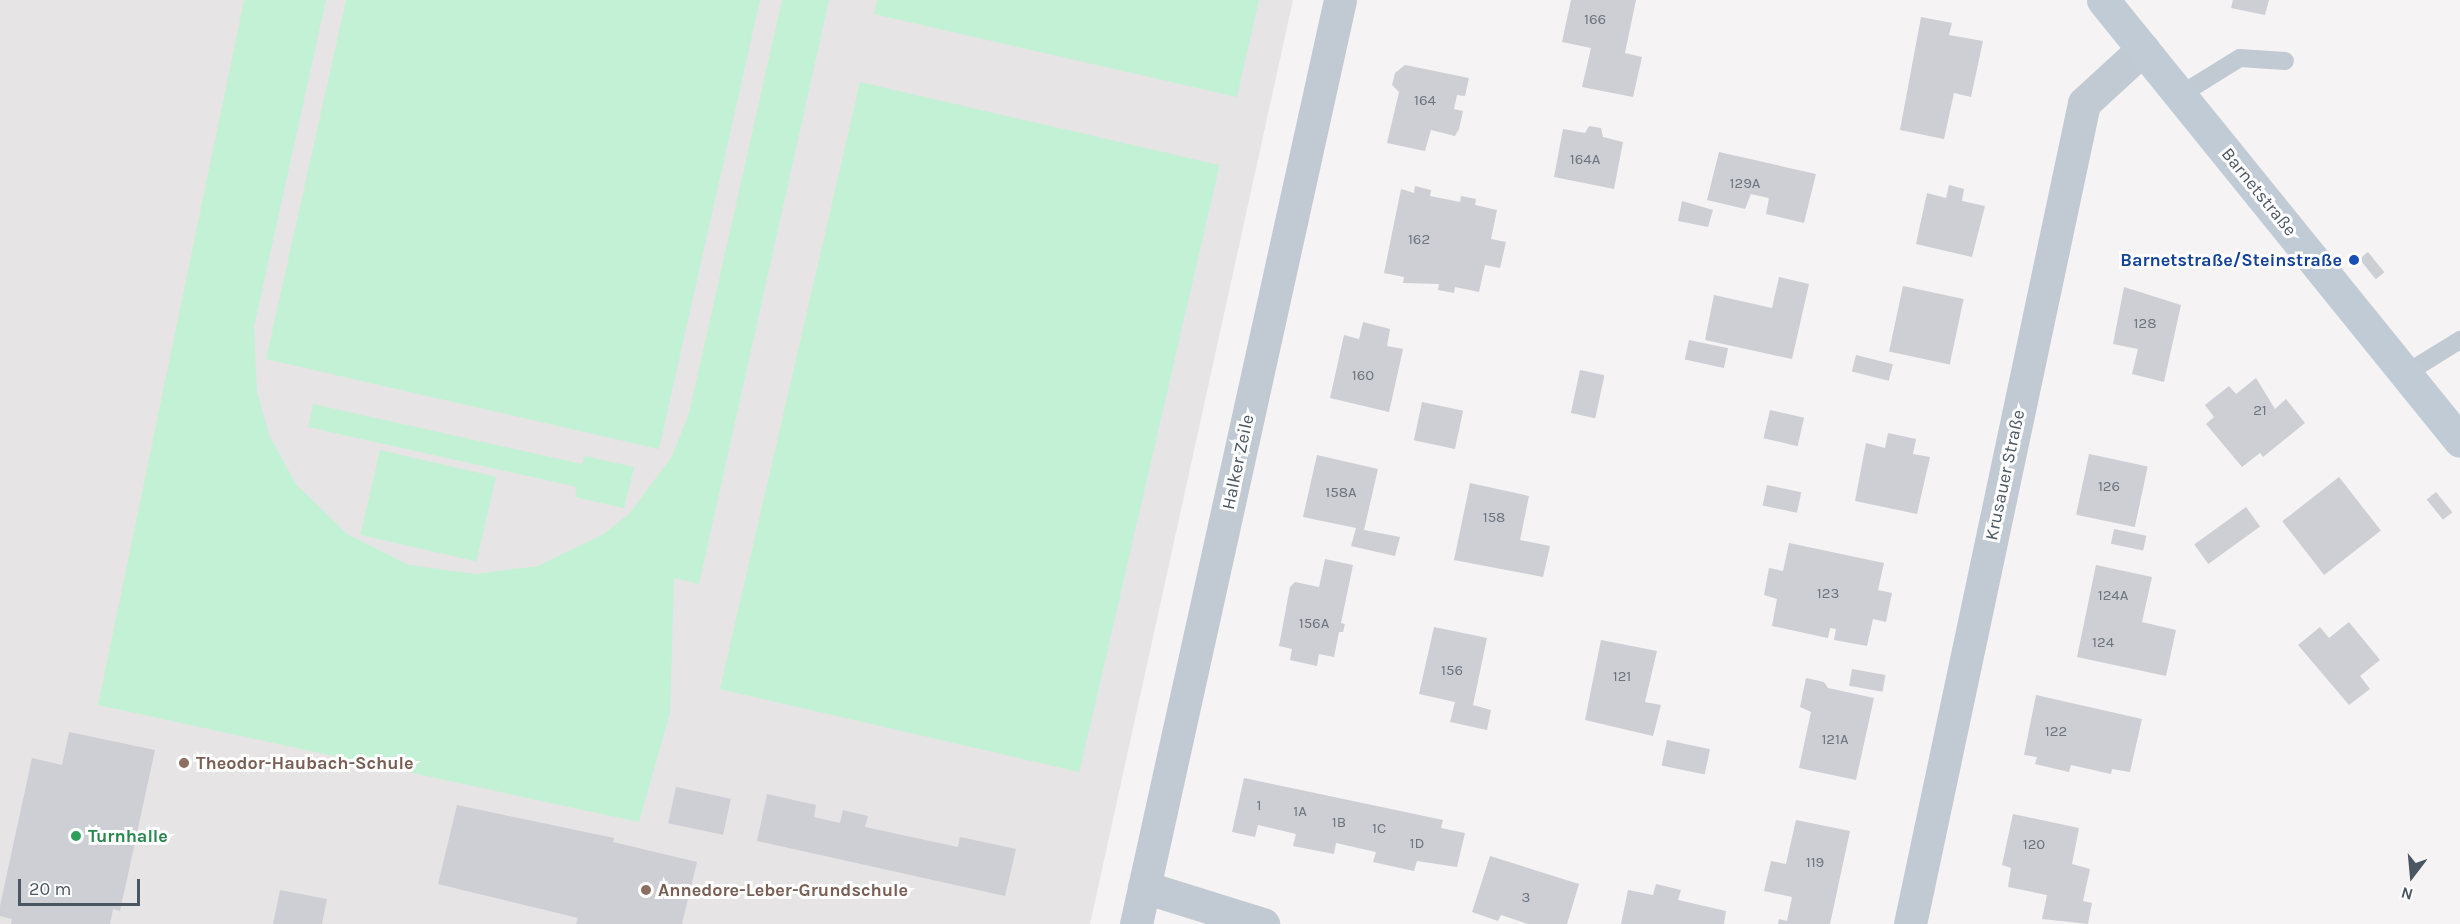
<!DOCTYPE html>
<html>
<head>
<meta charset="utf-8">
<style>
  body { margin:0 }
  #map { position:relative; width:2460px; height:924px; overflow:hidden; background:#f5f3f3; font-family:Karla,sans-serif }
  div>[style] { position:absolute }
  .education>* { inset:0; background:#e6e4e5 }
  .green>* { inset:0; background:#c3f1d5; transform-origin:0 0 }
  .building>* { inset:0; background:#cdcfd5; transform-origin:0 0 }
  .lane>* { height:18px; margin:-9px; padding:0 9px; transform-origin:9px; border-radius:9px; background:#c1cad2 }
  .street>* { height:33px; margin:-16.5px; padding:0 16.5px; transform-origin:16.5px; border-radius:16.5px; background:#c1cad2 }
  .secondary>* { height:33px; margin:-16.5px; padding:0 16.5px; transform-origin:16.5px; border-radius:16.5px; background:#c1cbd6 }
  .dots>* { width:16px; height:16px; translate:-50% -50%; box-sizing:border-box; border:3px solid #fff; border-radius:50% }
  span { translate:-50% -50%; white-space:nowrap; text-align:center; line-height:1.15; -webkit-text-stroke:6px #fff; paint-order:stroke }
  .number-label { font-size:15px; color:#6b747e }
  .number-label span { -webkit-text-stroke-width:0 }
  .street-label { font-size:18px; color:#4a5661 }
  .transit-label { font-size:18px; color:#164399; font-weight:700 }
  .right { translate:-100% -50%; text-align:right }
  .education-label { font-size:18px; color:#785e54; font-weight:700 }
  .left { translate:0 -50%; text-align:left }
  .leisure-label { font-size:18px; color:#27864d; font-weight:700 }
  .north { position:absolute; left:2382px; top:846px; width:60px; height:60px; -webkit-text-stroke:4px #fff; paint-order:stroke; rotate:196deg; font-size:16px; font-weight:700; line-height:24px; text-align:center; color:#4a5661 }
  .north::after { content:''; display:block; margin:auto; width:21px; height:27px; background:#4a5661; clip-path:polygon(50% 0,100% 100%,50% 72%,0 100%) }
  .scale { position:absolute; left:18px; top:879px; width:122px; height:27px; box-sizing:border-box; border:3px solid #4a5661; border-top:0; padding-left:8px; font-size:18px; line-height:21px; white-space:nowrap; color:#4a5661; -webkit-text-stroke:4px #fff; paint-order:stroke }
</style>
</head>
<body>
<div id="map">
  <div class="education">
    <i style="clip-path:polygon(0 0,1293px 0,1090px 924px,0 924px)"></i>
  </div>
  <div class="green">
    <i style="clip-path:polygon(244px 0,326px 0,254px 327px,257px 392px,270px 437px,296px 484px,347px 534px,409px 565px,476px 574px,538px 566px,604px 534px,630px 513px,672px 456px,689px 413px,782px 0,829px 0,699px 584px,674px 578px,670px 713px,639px 822px,98px 705px)"></i>
    <i style="clip-path:polygon(346px 0,760px 0,659px 449px,266px 359px)"></i>
    <i style="clip-path:polygon(877px 0,1259px 0,1237px 97px,874px 14px)"></i>
    <i style="left:860px;top:82px;width:369px;height:623px;rotate:13deg"></i>
    <i style="clip-path:polygon(313px 404px,582px 464px,585px 456px,634px 467px,624px 508px,575px 497px,577px 487px,308px 427px)"></i>
    <i style="left:380px;top:450px;width:119px;height:87px;rotate:13deg"></i>
  </div>
  <div class="building">
    <i style="clip-path:polygon(1571px 0,1636px 0,1625px 53px,1642px 57px,1633px 97px,1582px 87px,1591px 48px,1562px 42px)"></i>
    <i style="clip-path:polygon(2233px 0,2269px 0,2265px 15px,2231px 8px)"></i>
    <i style="clip-path:polygon(1921px 17px,1952px 23px,1949px 35px,1983px 41px,1971px 97px,1954px 93px,1944px 139px,1900px 130px)"></i>
    <i style="clip-path:polygon(1405px 65px,1469px 78px,1465px 96px,1457px 95px,1454px 109px,1463px 111px,1459px 129px,1455px 136px,1431px 130px,1425px 151px,1387px 143px,1399px 92px,1392px 85px,1395px 73px)"></i>
    <i style="clip-path:polygon(1589px 126px,1601px 128px,1603px 137px,1623px 142px,1614px 189px,1554px 177px,1563px 129px,1585px 133px)"></i>
    <i style="clip-path:polygon(1719px 152px,1816px 174px,1804px 223px,1766px 214px,1769px 198px,1751px 194px,1745px 209px,1707px 200px)"></i>
    <i style="clip-path:polygon(1949px 185px,1964px 189px,1962px 201px,1985px 206px,1972px 257px,1916px 244px,1927px 193px,1946px 198px)"></i>
    <i style="clip-path:polygon(1415px 186px,1431px 190px,1430px 196px,1460px 202px,1461px 196px,1476px 199px,1475px 205px,1497px 210px,1491px 239px,1506px 242px,1500px 268px,1485px 265px,1479px 292px,1455px 287px,1454px 293px,1438px 290px,1439px 284px,1403px 283px,1404px 277px,1384px 273px,1401px 189px,1414px 193px)"></i>
    <i style="clip-path:polygon(1682px 201px,1713px 210px,1708px 227px,1678px 221px)"></i>
    <i style="left:2368px;top:252px;width:26px;height:11px;rotate:51deg"></i>
    <i style="clip-path:polygon(1779px 277px,1809px 284px,1792px 359px,1705px 340px,1714px 295px,1772px 308px)"></i>
    <i style="left:1903px;top:286px;width:62px;height:67px;rotate:12deg"></i>
    <i style="clip-path:polygon(2124px 287px,2181px 305px,2164px 382px,2132px 374px,2138px 349px,2113px 344px)"></i>
    <i style="clip-path:polygon(1363px 322px,1390px 329px,1387px 346px,1403px 349px,1389px 412px,1330px 398px,1344px 335px,1359px 339px)"></i>
    <i style="left:1689px;top:340px;width:40px;height:20px;rotate:12deg"></i>
    <i style="left:1856px;top:355px;width:38px;height:17px;rotate:14deg"></i>
    <i style="left:1580px;top:370px;width:25px;height:44px;rotate:12deg"></i>
    <i style="clip-path:polygon(2256px 378px,2275px 409px,2286px 399px,2305px 423px,2263px 457px,2260px 453px,2242px 467px,2206px 424px,2214px 417px,2205px 405px,2229px 386px,2236px 394px)"></i>
    <i style="left:1422px;top:402px;width:42px;height:39px;rotate:12deg"></i>
    <i style="left:1770px;top:410px;width:35px;height:29px;rotate:13deg"></i>
    <i style="clip-path:polygon(1888px 433px,1916px 439px,1913px 454px,1930px 457px,1917px 514px,1855px 501px,1866px 443px,1885px 448px)"></i>
    <i style="left:2089px;top:454px;width:60px;height:62px;rotate:12deg"></i>
    <i style="clip-path:polygon(1317px 455px,1378px 469px,1364px 530px,1400px 537px,1395px 556px,1351px 546px,1356px 528px,1303px 517px)"></i>
    <i style="left:2339px;top:477px;width:68px;height:72px;rotate:52deg"></i>
    <i style="clip-path:polygon(1470px 483px,1529px 496px,1520px 540px,1550px 546px,1543px 577px,1454px 560px)"></i>
    <i style="left:1767px;top:485px;width:35px;height:21px;rotate:12deg"></i>
    <i style="left:2436px;top:492px;width:26px;height:12px;rotate:51deg"></i>
    <i style="left:2246px;top:507px;width:24px;height:64px;rotate:54deg"></i>
    <i style="left:2114px;top:529px;width:33px;height:15px;rotate:12deg"></i>
    <i style="clip-path:polygon(1789px 543px,1884px 563px,1878px 590px,1892px 593px,1886px 622px,1873px 619px,1867px 646px,1834px 640px,1836px 629px,1830px 628px,1828px 638px,1772px 626px,1777px 599px,1764px 595px,1769px 568px,1783px 571px)"></i>
    <i style="clip-path:polygon(1325px 559px,1353px 565px,1341px 623px,1345px 624px,1343px 632px,1339px 632px,1334px 657px,1319px 654px,1317px 666px,1290px 660px,1292px 649px,1279px 646px,1290px 587px,1295px 582px,1319px 587px)"></i>
    <i style="clip-path:polygon(2096px 565px,2152px 577px,2142px 622px,2176px 630px,2166px 676px,2077px 657px)"></i>
    <i style="clip-path:polygon(2349px 622px,2380px 660px,2360px 676px,2370px 689px,2349px 705px,2298px 645px,2320px 627px,2329px 638px)"></i>
    <i style="clip-path:polygon(1434px 627px,1487px 638px,1473px 705px,1491px 710px,1487px 730px,1450px 722px,1455px 702px,1419px 694px)"></i>
    <i style="clip-path:polygon(1601px 640px,1657px 651px,1645px 702px,1661px 705px,1653px 736px,1585px 720px)"></i>
    <i style="left:1852px;top:669px;width:34px;height:17px;rotate:10deg"></i>
    <i style="clip-path:polygon(1806px 678px,1824px 682px,1828px 688px,1874px 698px,1856px 780px,1799px 768px,1811px 712px,1800px 707px)"></i>
    <i style="clip-path:polygon(2036px 695px,2142px 719px,2130px 772px,2112px 769px,2111px 774px,2071px 765px,2069px 772px,2035px 764px,2037px 757px,2024px 755px)"></i>
    <i style="clip-path:polygon(69px 732px,155px 750px,120px 911px,113px 909px,110px 924px,11px 924px,12px 919px,0 916px,0 906px,32px 758px,62px 765px)"></i>
    <i style="left:1667px;top:740px;width:44px;height:26px;rotate:12deg"></i>
    <i style="clip-path:polygon(1244px 778px,1443px 820px,1441px 828px,1465px 833px,1457px 867px,1417px 861px,1414px 871px,1373px 862px,1376px 852px,1336px 843px,1334px 854px,1293px 846px,1296px 834px,1258px 825px,1255px 837px,1232px 832px)"></i>
    <i style="left:676px;top:787px;width:56px;height:37px;rotate:12deg"></i>
    <i style="clip-path:polygon(767px 794px,816px 805px,814px 817px,840px 823px,843px 810px,868px 816px,865px 827px,958px 847px,960px 837px,1016px 849px,1005px 896px,757px 841px)"></i>
    <i style="clip-path:polygon(457px 805px,614px 838px,613px 842px,697px 862px,682px 924px,576px 924px,578px 918px,438px 884px)"></i>
    <i style="clip-path:polygon(2013px 814px,2079px 828px,2072px 864px,2090px 869px,2083px 901px,2092px 903px,2088px 924px,2042px 919px,2047px 895px,2008px 887px,2011px 868px,2002px 865px)"></i>
    <i style="clip-path:polygon(1796px 820px,1850px 831px,1830px 924px,1778px 924px,1779px 919px,1787px 921px,1792px 897px,1764px 891px,1771px 861px,1786px 864px)"></i>
    <i style="clip-path:polygon(1490px 856px,1579px 884px,1567px 924px,1528px 924px,1501px 915px,1498px 921px,1472px 912px)"></i>
    <i style="clip-path:polygon(1656px 884px,1681px 890px,1678px 900px,1726px 911px,1724px 924px,1621px 924px,1628px 890px,1653px 895px)"></i>
    <i style="clip-path:polygon(280px 890px,327px 899px,322px 924px,273px 924px)"></i>
  </div>
  <div class="lane">
    <i style="left:2180px;top:95px;width:70px;rotate:-31.7deg"></i>
    <i style="left:2240px;top:58px;width:45px;rotate:3.8deg"></i>
    <i style="left:2405px;top:374px;width:65px;rotate:-31.7deg"></i>
  </div>
  <div class="street">
    <i style="left:1144px;top:887px;width:125px;rotate:17.3deg"></i>
    <i style="left:1136px;top:924px;width:946px;rotate:-77.55deg"></i>
    <i style="left:1910px;top:924px;width:839px;rotate:-78.03deg"></i>
    <i style="left:2084px;top:103px;width:80px;rotate:-42.5deg"></i>
  </div>
  <div class="secondary">
    <i style="left:2103px;top:0;width:567px;rotate:51.01deg"></i>
  </div>
  <div class="dots">
    <i style="left:2354px;top:260px;background:#1a4fb4"></i>
    <i style="left:184px;top:763px;background:#8d6e63"></i>
    <i style="left:76px;top:836px;background:#2e9e5b"></i>
    <i style="left:646px;top:890px;background:#8d6e63"></i>
  </div>
  <div class="number-label">
    <span style="left:1595px;top:20px">166</span>
    <span style="left:1425px;top:101px">164</span>
    <span style="left:1585px;top:160px">164A</span>
    <span style="left:1745px;top:184px">129A</span>
    <span style="left:1419px;top:240px">162</span>
    <span style="left:2145px;top:324px">128</span>
    <span style="left:1363px;top:376px">160</span>
    <span style="left:2260px;top:411px">21</span>
    <span style="left:2109px;top:487px">126</span>
    <span style="left:1341px;top:493px">158A</span>
    <span style="left:1494px;top:518px">158</span>
    <span style="left:1828px;top:594px">123</span>
    <span style="left:2113px;top:596px">124A</span>
    <span style="left:1314px;top:624px">156A</span>
    <span style="left:2103px;top:643px">124</span>
    <span style="left:1452px;top:671px">156</span>
    <span style="left:1622px;top:677px">121</span>
    <span style="left:2056px;top:732px">122</span>
    <span style="left:1835px;top:740px">121A</span>
    <span style="left:1259px;top:806px">1</span>
    <span style="left:1300px;top:812px">1A</span>
    <span style="left:1339px;top:823px">1B</span>
    <span style="left:1379px;top:829px">1C</span>
    <span style="left:1417px;top:844px">1D</span>
    <span style="left:2034px;top:845px">120</span>
    <span style="left:1815px;top:863px">119</span>
    <span style="left:1526px;top:898px">3</span>
  </div>
  <div class="street-label">
    <span style="left:2259px;top:192px;rotate:51deg">Barnetstraße</span>
    <span style="left:1238px;top:462px;rotate:-78deg">Halker Zeile</span>
    <span style="left:2005px;top:475px;rotate:-78deg">Krusauer Straße</span>
  </div>
  <div class="transit-label">
    <span class="right" style="left:2342px;top:260px">Barnetstraße/Steinstraße</span>
  </div>
  <div class="education-label">
    <span class="left" style="left:196px;top:763px">Theodor-Haubach-Schule</span>
    <span class="left" style="left:658px;top:890px">Annedore-Leber-Grundschule</span>
  </div>
  <div class="leisure-label">
    <span class="left" style="left:88px;top:836px">Turnhalle</span>
  </div>
  <div class="north">N</div>
  <div class="scale">20 m</div>
</div>
</body>
</html>
